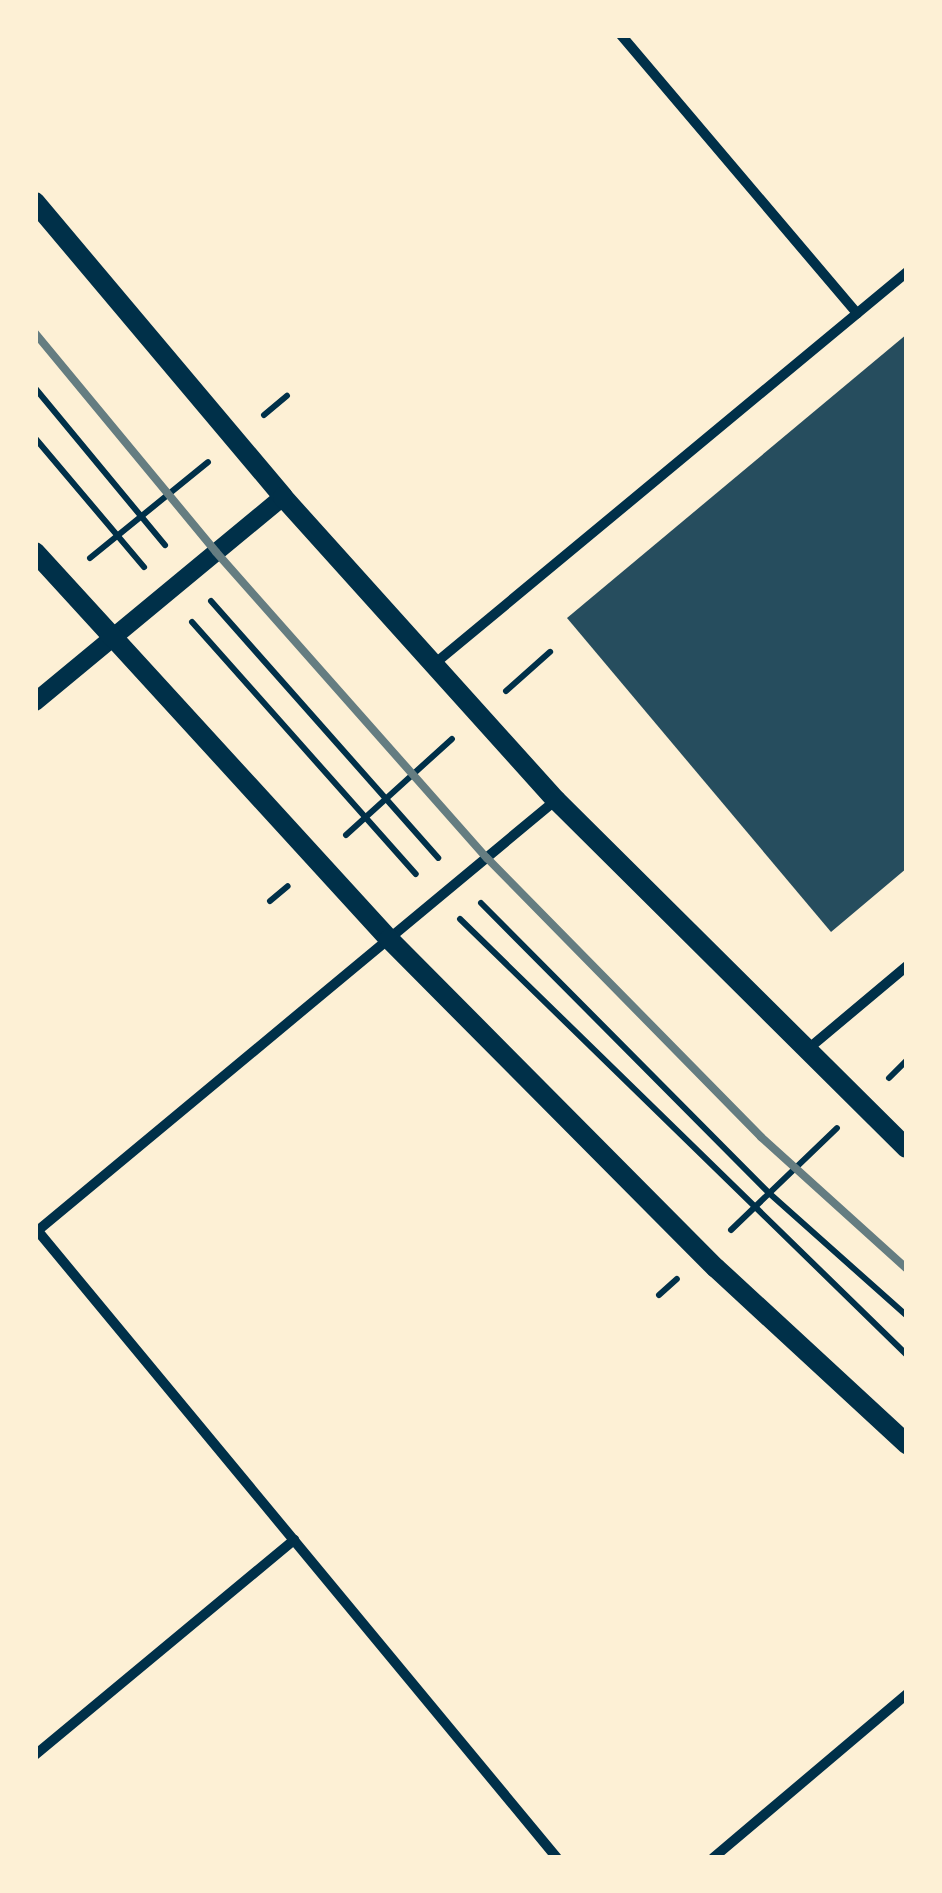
<!DOCTYPE html>
<html>
<head>
<meta charset="utf-8">
<style>
  body { margin:0 }
  #map { position:relative; width:942px; height:1893px; overflow:hidden; background:#fdf0d5; font-family:Cabin,sans-serif }
  div>[style] { position:absolute }
  .building>* { inset:0; background:#264d5e }
  .path>* { height:6px; margin:-3px; padding:0 3px; transform-origin:3px; border-radius:3px; background:#003049 }
  .minor>* { height:10px; margin:-5px; padding:0 5px; transform-origin:5px; border-radius:5px; background:#003049 }
  .tertiary>* { height:18px; margin:-9px; padding:0 9px; transform-origin:9px; border-radius:9px; background:#003049 }
  .secondary>* { height:20px; margin:-10px; padding:0 10px; transform-origin:10px; border-radius:10px; background:#003049 }
  .rail>* { height:8px; margin:-4px; padding:0 4px; transform-origin:4px; border-radius:4px; background:#657d81 }
  span { translate:-50% -50%; white-space:nowrap; text-align:center; line-height:1.15; -webkit-text-stroke:9px #fdf0d5; paint-order:stroke }
  .frame { position:absolute; inset:0; border:38px solid #fdf0d5; pointer-events:none }
</style>
</head>
<body>
<div id="map">
  <div class="building">
    <i style="clip-path:polygon(907px 334px,907px 868px,831px 932px,567px 618px)"></i>
  </div>
  <div class="path">
    <i style="left:35px;top:388px;width:204px;rotate:50.4deg"></i>
    <i style="left:264px;top:415px;width:30px;rotate:-40deg"></i>
    <i style="left:35px;top:438px;width:169px;rotate:49.8deg"></i>
    <i style="left:90px;top:558px;width:152px;rotate:-39.1deg"></i>
    <i style="left:211px;top:601px;width:343px;rotate:48.5deg"></i>
    <i style="left:192px;top:622px;width:337px;rotate:48.4deg"></i>
    <i style="left:506px;top:691px;width:59px;rotate:-41.6deg"></i>
    <i style="left:346px;top:835px;width:143px;rotate:-42.2deg"></i>
    <i style="left:270px;top:901px;width:23px;rotate:-40deg"></i>
    <i style="left:481px;top:903px;width:409px;rotate:45.2deg"></i>
    <i style="left:769px;top:1193px;width:185px;rotate:41.7deg"></i>
    <i style="left:460px;top:919px;width:624px;rotate:44.29deg"></i>
    <i style="left:889px;top:1078px;width:25px;rotate:-45deg"></i>
    <i style="left:731px;top:1230px;width:147px;rotate:-43.9deg"></i>
    <i style="left:659px;top:1295px;width:24px;rotate:-42deg"></i>
  </div>
  <div class="minor">
    <i style="left:621px;top:35px;width:365px;rotate:49.7deg"></i>
    <i style="left:433px;top:665px;width:616px;rotate:-39.66deg"></i>
    <i style="left:808px;top:1049px;width:129px;rotate:-40deg"></i>
    <i style="left:37px;top:1230px;width:815px;rotate:50.37deg"></i>
    <i style="left:36px;top:1232px;width:676px;rotate:-39.72deg"></i>
    <i style="left:35px;top:1755px;width:337px;rotate:-39.7deg"></i>
    <i style="left:713px;top:1858px;width:254px;rotate:-40.2deg"></i>
  </div>
  <div class="tertiary">
    <i style="left:35px;top:702px;width:322px;rotate:-39.6deg"></i>
  </div>
  <div class="secondary">
    <i style="left:35px;top:202px;width:385px;rotate:49.9deg"></i>
    <i style="left:283px;top:497px;width:408px;rotate:48deg"></i>
    <i style="left:556px;top:800px;width:494px;rotate:44.8deg"></i>
    <i style="left:35px;top:552px;width:524px;rotate:47.55deg"></i>
    <i style="left:389px;top:939px;width:464px;rotate:45.2deg"></i>
    <i style="left:716px;top:1268px;width:260px;rotate:42.7deg"></i>
  </div>
  <div class="rail">
    <i style="left:35px;top:333px;width:284px;rotate:50.4deg"></i>
    <i style="left:216px;top:552px;width:409px;rotate:48.5deg"></i>
    <i style="left:487px;top:858px;width:391px;rotate:45.5deg"></i>
    <i style="left:761px;top:1137px;width:197px;rotate:42.1deg"></i>
  </div>
  <div class="frame"></div>
</div>
</body>
</html>
